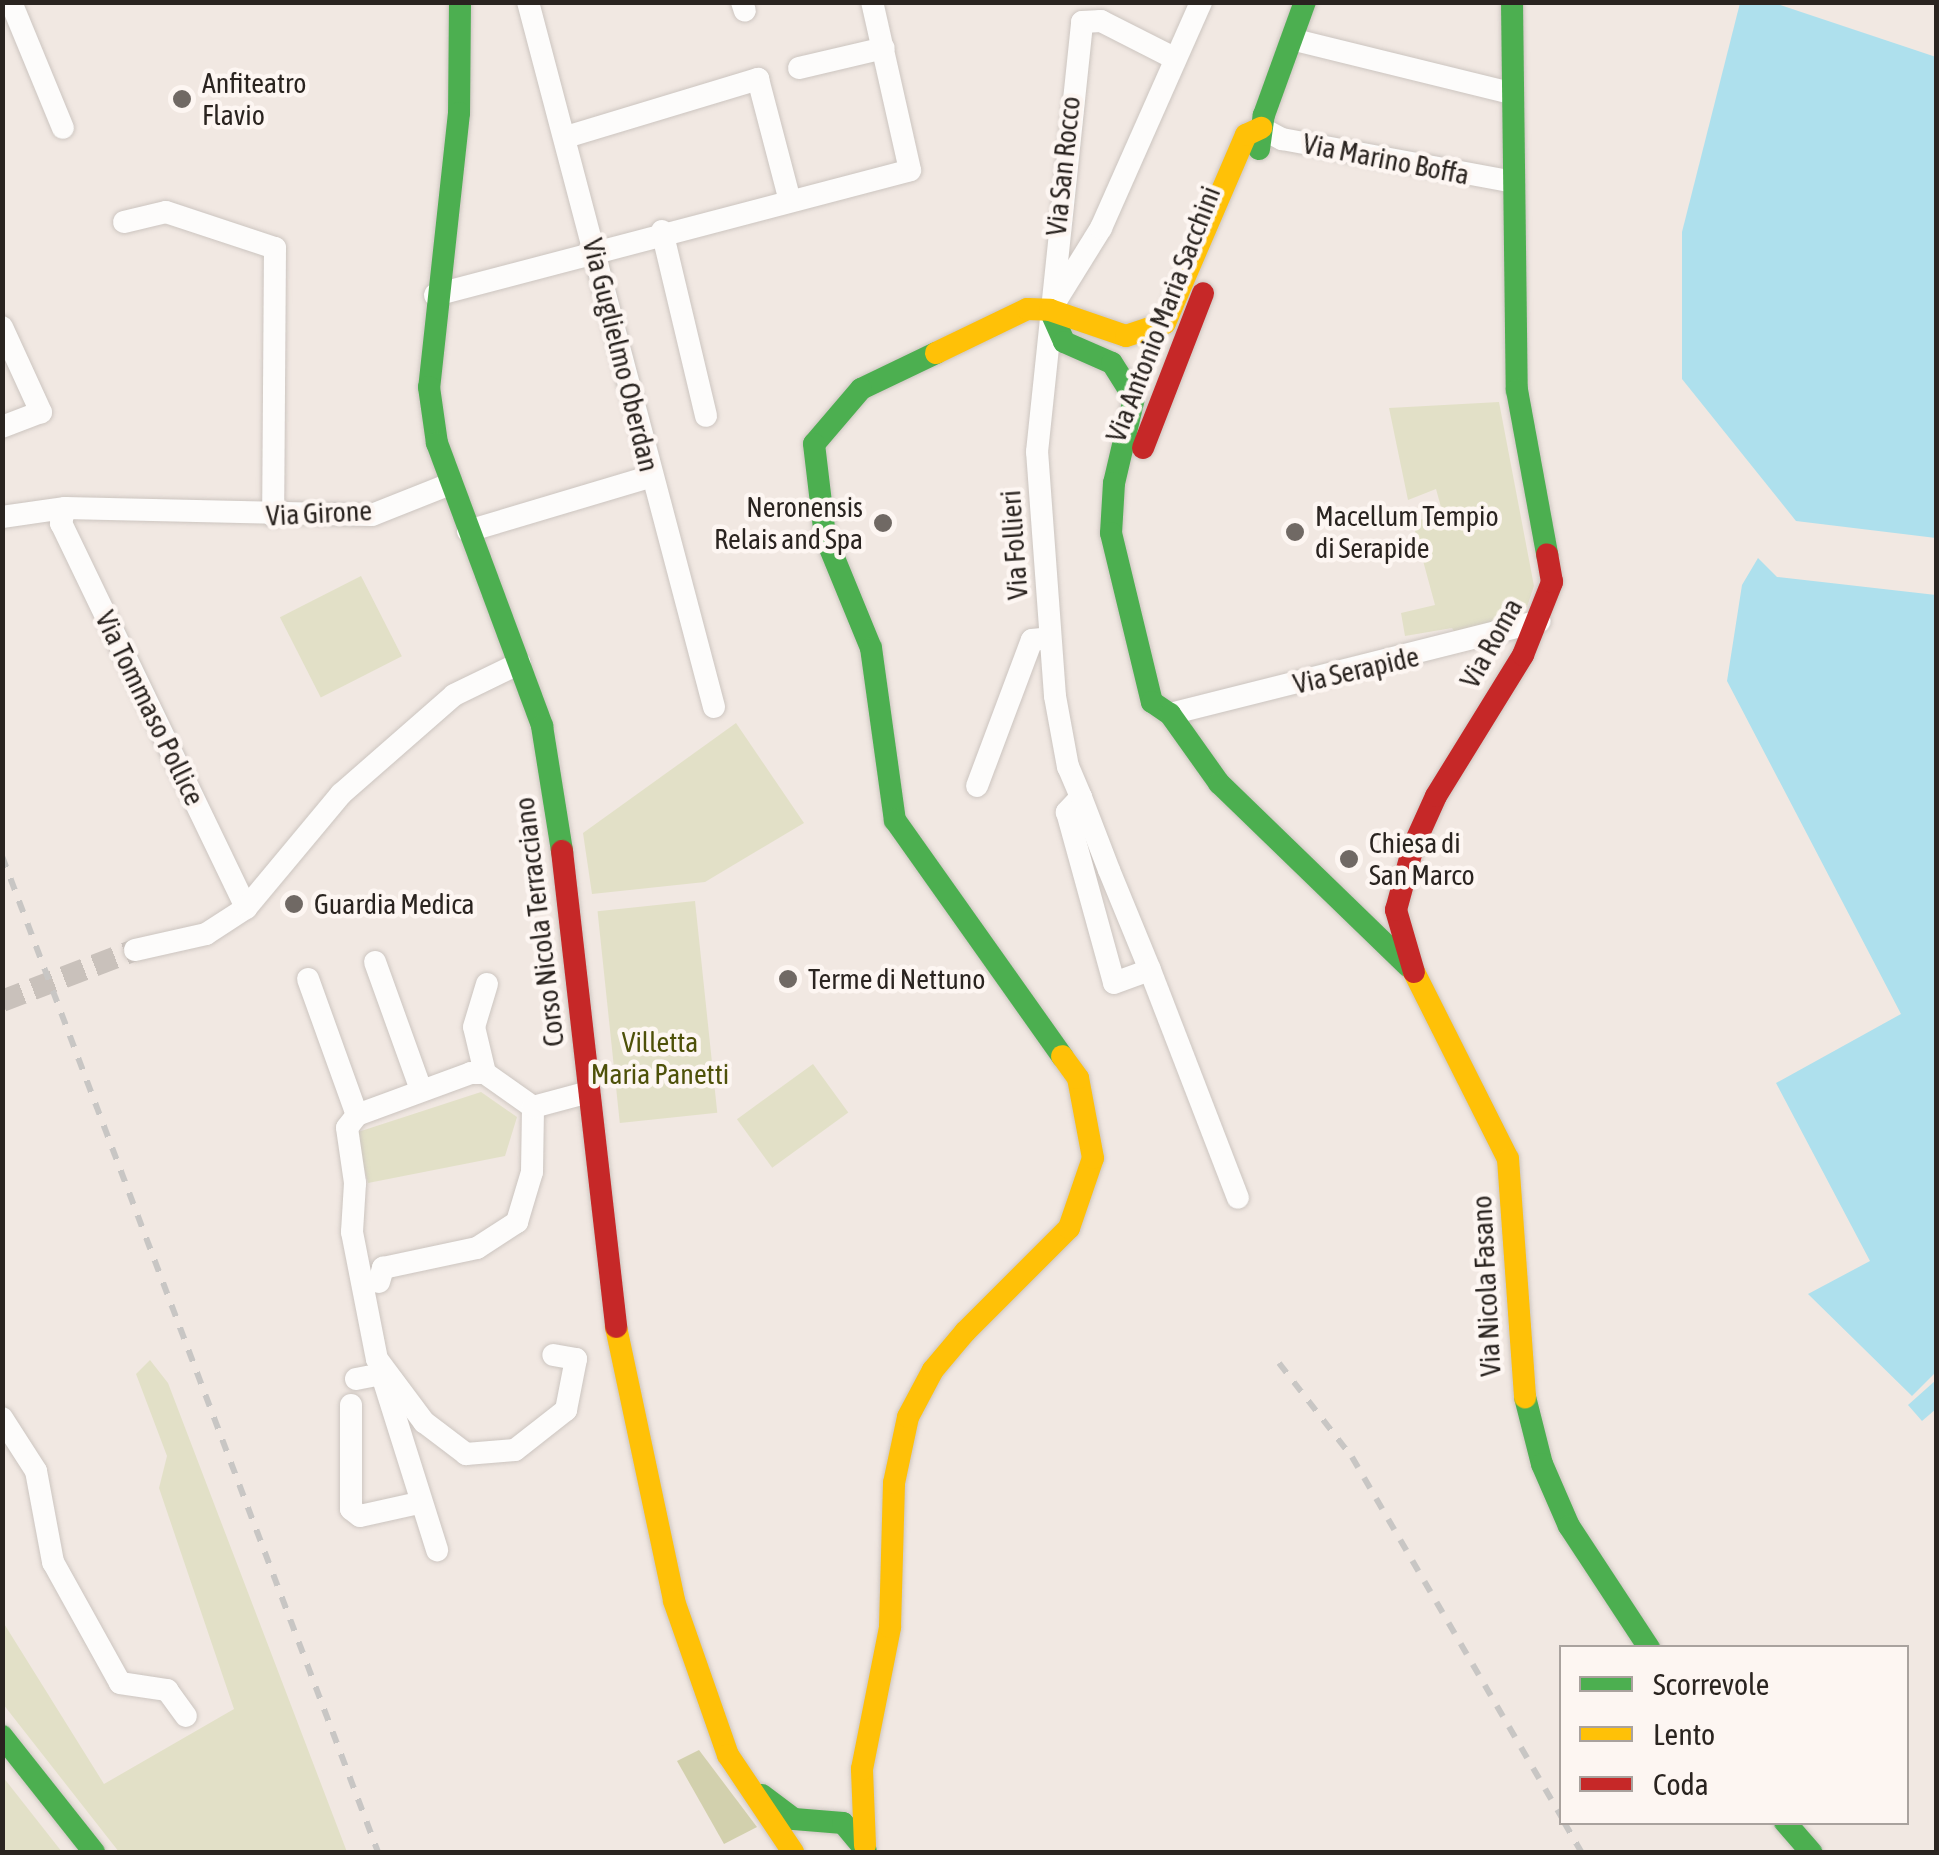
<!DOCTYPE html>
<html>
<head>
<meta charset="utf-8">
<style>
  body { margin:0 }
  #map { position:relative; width:1939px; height:1855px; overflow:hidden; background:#f1e8e2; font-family:"Asap Condensed",sans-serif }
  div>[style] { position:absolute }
  .green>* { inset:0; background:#e2e0c7; transform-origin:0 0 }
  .forest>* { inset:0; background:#d2d0ad }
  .water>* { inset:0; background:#aee0ed }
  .street-tunnel>* { height:22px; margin-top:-11px; transform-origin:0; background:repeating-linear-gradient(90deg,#c9c1bb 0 22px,transparent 0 33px) }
  .roads { filter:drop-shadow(0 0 2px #ccc5c0) drop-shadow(0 0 2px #ccc5c0) }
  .street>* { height:22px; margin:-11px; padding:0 11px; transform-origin:11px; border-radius:11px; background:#fdfcfb }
  .fast>* { height:22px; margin:-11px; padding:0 11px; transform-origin:11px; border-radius:11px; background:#4caf50 }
  .slow>* { height:22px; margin:-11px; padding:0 11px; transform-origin:11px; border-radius:11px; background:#ffc107 }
  .jam>* { height:22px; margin:-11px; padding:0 11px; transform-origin:11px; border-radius:11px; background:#c62828 }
  .rail>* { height:6px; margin-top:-3px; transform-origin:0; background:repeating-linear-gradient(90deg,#c8c6c4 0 12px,transparent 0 24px) }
  .dots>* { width:28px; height:28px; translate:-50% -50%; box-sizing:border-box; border:5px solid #fdf6f2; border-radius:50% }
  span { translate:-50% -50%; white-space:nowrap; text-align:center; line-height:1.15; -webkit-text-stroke:9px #fdf6f2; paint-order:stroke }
  .poi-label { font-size:28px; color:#2a2420 }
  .left { translate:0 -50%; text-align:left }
  .right { translate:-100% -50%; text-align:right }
  .street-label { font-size:28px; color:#2a2420 }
  .park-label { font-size:28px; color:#4e5109 }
  .frame { position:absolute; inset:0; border:5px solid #2a2420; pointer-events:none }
  .legend { position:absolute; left:1559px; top:1645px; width:350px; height:180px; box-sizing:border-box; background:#fdf6f2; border:2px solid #a9a29e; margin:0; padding:12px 18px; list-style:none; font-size:30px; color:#2a2420 }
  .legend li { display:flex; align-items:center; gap:20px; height:50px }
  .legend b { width:50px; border:2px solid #a9a29e }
</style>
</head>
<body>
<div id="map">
  <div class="green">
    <i style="clip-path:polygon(1499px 402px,1534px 586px,1527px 607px,1512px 625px,1459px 639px,1452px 628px,1405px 636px,1401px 613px,1435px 605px,1412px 520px,1444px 518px,1436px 489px,1408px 500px,1389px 408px)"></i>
    <i style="left:361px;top:576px;width:90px;height:91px;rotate:63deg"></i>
    <i style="clip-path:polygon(736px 723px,804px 823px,705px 882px,592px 894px,583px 833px)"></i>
    <i style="left:695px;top:901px;width:213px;height:98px;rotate:84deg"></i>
    <i style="left:813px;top:1064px;width:60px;height:94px;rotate:54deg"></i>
    <i style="clip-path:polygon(481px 1092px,517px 1117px,505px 1156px,368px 1183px,355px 1133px)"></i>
    <i style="clip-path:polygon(150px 1360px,168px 1383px,347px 1852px,119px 1852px,3px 1704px,3px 1622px,104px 1784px,234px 1709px,159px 1488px,167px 1456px,136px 1374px)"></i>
    <i style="clip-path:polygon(3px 1777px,62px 1852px,3px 1852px)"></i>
  </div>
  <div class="forest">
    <i style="clip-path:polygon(699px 1750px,757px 1827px,724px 1844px,677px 1761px)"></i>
  </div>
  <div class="water">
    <i style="clip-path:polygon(1740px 3px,1774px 3px,1936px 57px,1936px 538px,1796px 521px,1682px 379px,1682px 232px)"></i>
    <i style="clip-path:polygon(1758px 558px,1777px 577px,1936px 595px,1936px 1372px,1912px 1396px,1808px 1294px,1870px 1261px,1776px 1083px,1901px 1014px,1727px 681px,1742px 585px)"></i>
    <i style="clip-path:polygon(1936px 1380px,1936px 1409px,1922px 1421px,1908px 1405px)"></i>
  </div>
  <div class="street-tunnel">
    <i style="left:2px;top:1001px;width:142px;rotate:-21deg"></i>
  </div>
  <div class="roads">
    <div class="street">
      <i style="left:11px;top:2px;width:136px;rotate:67.6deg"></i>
      <i style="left:528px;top:2px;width:729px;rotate:75.22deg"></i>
      <i style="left:742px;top:2px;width:9px;rotate:72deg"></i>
      <i style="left:1082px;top:22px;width:19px;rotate:-3deg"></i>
      <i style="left:1101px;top:21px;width:82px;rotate:26.9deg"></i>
      <i style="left:1295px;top:40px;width:222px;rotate:13.8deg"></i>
      <i style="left:799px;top:68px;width:87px;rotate:-13.2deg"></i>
      <i style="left:1261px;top:128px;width:24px;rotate:28deg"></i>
      <i style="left:1282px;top:139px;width:236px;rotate:10.5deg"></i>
      <i style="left:566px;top:137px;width:201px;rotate:-16.8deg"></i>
      <i style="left:758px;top:79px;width:126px;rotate:75.3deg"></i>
      <i style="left:124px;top:222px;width:43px;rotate:-13.4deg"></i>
      <i style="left:166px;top:212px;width:115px;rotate:18.3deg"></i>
      <i style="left:275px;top:248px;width:268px;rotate:90.4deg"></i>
      <i style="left:662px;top:231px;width:190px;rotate:76.6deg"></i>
      <i style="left:435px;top:295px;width:491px;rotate:-14.7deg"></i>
      <i style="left:910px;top:170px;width:172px;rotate:-102.7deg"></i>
      <i style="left:1052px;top:307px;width:93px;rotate:-58.2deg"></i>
      <i style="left:1101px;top:228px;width:247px;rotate:-66.1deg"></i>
      <i style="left:2px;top:327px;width:94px;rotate:65.4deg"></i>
      <i style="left:41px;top:412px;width:42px;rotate:159deg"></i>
      <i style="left:65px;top:508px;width:16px;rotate:105deg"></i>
      <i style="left:61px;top:523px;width:427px;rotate:64.3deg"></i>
      <i style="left:2px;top:517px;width:64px;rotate:-8.1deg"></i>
      <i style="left:65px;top:508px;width:307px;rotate:1.3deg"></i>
      <i style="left:372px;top:515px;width:84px;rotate:-21.7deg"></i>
      <i style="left:468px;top:531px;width:192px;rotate:-16.6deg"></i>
      <i style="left:1170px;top:714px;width:381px;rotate:-14.1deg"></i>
      <i style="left:977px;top:786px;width:156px;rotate:-69.4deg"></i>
      <i style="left:1032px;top:640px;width:18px;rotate:-6deg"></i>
      <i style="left:1081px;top:797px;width:21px;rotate:133deg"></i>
      <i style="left:1067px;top:812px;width:177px;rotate:74.6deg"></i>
      <i style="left:1114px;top:983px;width:38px;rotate:-20deg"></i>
      <i style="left:1150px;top:970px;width:108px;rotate:-112.3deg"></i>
      <i style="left:1109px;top:870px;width:78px;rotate:-111deg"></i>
      <i style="left:1081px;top:797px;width:33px;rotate:-113deg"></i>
      <i style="left:1068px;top:767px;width:72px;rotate:-100.4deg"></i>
      <i style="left:1055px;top:696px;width:245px;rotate:-94.2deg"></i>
      <i style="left:1037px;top:452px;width:432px;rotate:-84deg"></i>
      <i style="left:135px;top:950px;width:73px;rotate:-12.7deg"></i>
      <i style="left:206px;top:934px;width:48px;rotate:-33deg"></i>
      <i style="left:246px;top:908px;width:148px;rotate:-50.2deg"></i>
      <i style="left:341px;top:794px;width:150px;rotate:-41.2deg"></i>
      <i style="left:454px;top:695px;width:73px;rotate:-25.9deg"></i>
      <i style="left:375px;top:962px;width:136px;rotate:70.2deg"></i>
      <i style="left:1150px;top:970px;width:244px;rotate:68.9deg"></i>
      <i style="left:308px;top:979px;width:145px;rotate:70.2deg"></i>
      <i style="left:485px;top:1073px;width:47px;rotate:-103.4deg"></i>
      <i style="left:474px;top:1027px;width:45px;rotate:-73.2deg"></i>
      <i style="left:533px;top:1107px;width:59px;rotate:-144.7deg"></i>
      <i style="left:485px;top:1073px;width:14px;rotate:180deg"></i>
      <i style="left:471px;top:1073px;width:121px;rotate:159.8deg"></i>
      <i style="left:357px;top:1115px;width:16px;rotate:128deg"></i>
      <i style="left:347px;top:1128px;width:56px;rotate:81.7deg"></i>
      <i style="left:355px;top:1183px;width:49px;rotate:93.5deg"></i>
      <i style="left:352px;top:1232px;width:129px;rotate:78.9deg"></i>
      <i style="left:377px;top:1359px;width:79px;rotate:53.3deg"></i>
      <i style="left:424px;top:1422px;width:53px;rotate:37.3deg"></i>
      <i style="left:466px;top:1454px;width:49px;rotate:-4.7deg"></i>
      <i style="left:515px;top:1450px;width:65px;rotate:-38.1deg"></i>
      <i style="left:566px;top:1410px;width:52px;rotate:-78.9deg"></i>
      <i style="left:576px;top:1359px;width:23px;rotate:-170deg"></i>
      <i style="left:379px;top:1282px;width:15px;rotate:-74deg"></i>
      <i style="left:383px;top:1268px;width:96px;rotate:-12deg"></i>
      <i style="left:477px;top:1248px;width:48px;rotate:-33deg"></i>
      <i style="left:517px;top:1222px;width:52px;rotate:-73.3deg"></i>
      <i style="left:532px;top:1172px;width:65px;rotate:-89.1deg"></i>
      <i style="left:533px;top:1107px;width:58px;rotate:-15deg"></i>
      <i style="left:381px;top:1372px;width:187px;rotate:72.5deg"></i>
      <i style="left:356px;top:1379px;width:25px;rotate:-11deg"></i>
      <i style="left:351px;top:1405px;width:104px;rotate:90deg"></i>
      <i style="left:351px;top:1509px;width:11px;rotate:38deg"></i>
      <i style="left:360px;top:1516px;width:60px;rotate:-12.4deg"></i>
      <i style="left:2px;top:1418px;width:63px;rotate:57.3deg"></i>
      <i style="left:36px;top:1471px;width:93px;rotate:79.4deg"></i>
      <i style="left:53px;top:1562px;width:138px;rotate:61deg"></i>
      <i style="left:120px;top:1683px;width:48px;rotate:8.5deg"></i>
      <i style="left:167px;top:1690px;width:32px;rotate:54deg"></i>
    </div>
    <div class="fast">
      <i style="left:460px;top:2px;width:111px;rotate:90.5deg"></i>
      <i style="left:459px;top:113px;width:276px;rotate:96.2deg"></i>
      <i style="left:429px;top:387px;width:57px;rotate:81.9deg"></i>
      <i style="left:437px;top:443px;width:302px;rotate:69.6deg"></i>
      <i style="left:542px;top:726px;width:127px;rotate:80.9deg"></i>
      <i style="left:1512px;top:2px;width:388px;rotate:89.3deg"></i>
      <i style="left:1517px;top:390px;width:167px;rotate:79.6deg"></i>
      <i style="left:1259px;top:149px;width:34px;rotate:-82deg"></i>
      <i style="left:1264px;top:115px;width:120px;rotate:-70.1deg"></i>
      <i style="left:1050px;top:310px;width:35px;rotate:66deg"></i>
      <i style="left:1064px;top:342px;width:52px;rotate:23.6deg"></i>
      <i style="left:1112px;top:363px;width:41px;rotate:57.8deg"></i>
      <i style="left:1134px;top:398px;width:87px;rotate:103.2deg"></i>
      <i style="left:1114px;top:483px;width:50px;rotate:93.4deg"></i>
      <i style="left:1111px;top:533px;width:174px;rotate:76.4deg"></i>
      <i style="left:1152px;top:702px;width:22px;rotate:34deg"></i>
      <i style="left:1170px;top:714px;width:85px;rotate:54.6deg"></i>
      <i style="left:1219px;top:783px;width:263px;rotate:44.1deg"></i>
      <i style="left:936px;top:353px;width:83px;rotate:154.4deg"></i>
      <i style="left:861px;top:389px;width:72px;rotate:130.5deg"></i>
      <i style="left:814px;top:444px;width:93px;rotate:83.2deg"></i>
      <i style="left:825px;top:536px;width:121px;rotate:67.7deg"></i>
      <i style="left:871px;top:648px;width:174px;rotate:82.1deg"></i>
      <i style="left:895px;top:820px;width:289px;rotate:54.7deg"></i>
      <i style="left:1525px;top:1397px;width:69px;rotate:75.8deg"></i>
      <i style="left:1542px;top:1464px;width:68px;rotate:66.5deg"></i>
      <i style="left:1569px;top:1526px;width:146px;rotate:56.7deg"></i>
      <i style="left:2px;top:1736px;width:148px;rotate:51.6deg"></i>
      <i style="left:762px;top:1795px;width:40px;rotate:37deg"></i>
      <i style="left:794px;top:1819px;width:49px;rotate:4.7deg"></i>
      <i style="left:843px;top:1823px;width:35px;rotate:50deg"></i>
      <i style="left:1785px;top:1822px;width:40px;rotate:49deg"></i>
    </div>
    <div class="slow">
      <i style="left:936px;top:353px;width:101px;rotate:-25.8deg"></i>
      <i style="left:1027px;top:309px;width:23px;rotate:2deg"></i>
      <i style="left:1050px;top:310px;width:80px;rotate:18.9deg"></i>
      <i style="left:1126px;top:336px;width:41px;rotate:-18.4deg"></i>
      <i style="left:1165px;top:323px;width:205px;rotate:-66.7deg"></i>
      <i style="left:1246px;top:135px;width:17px;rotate:-25deg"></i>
      <i style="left:1414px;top:972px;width:209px;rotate:63.3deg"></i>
      <i style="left:1508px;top:1159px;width:239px;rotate:85.9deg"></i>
      <i style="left:616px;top:1327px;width:280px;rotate:78deg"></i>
      <i style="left:674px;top:1601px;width:163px;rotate:70.7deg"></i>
      <i style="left:728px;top:1755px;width:117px;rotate:56.2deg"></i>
      <i style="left:865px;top:1845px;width:76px;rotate:-92.3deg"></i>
      <i style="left:862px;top:1769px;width:145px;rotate:-78.8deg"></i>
      <i style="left:890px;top:1627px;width:144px;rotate:-88.4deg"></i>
      <i style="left:894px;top:1483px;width:67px;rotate:-78deg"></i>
      <i style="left:908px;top:1417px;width:53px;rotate:-62deg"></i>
      <i style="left:933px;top:1370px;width:50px;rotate:-49.9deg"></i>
      <i style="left:965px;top:1332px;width:147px;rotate:-45deg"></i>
      <i style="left:1069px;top:1228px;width:74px;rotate:-71.1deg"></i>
      <i style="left:1093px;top:1158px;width:81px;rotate:-100.6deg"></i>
      <i style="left:1078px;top:1078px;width:27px;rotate:-126deg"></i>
    </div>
    <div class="jam">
      <i style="left:1143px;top:448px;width:166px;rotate:-68.8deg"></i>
      <i style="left:562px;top:851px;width:479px;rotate:83.5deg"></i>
      <i style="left:1414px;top:972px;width:65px;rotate:-106.2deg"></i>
      <i style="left:1396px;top:910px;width:65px;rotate:-74.9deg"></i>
      <i style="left:1413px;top:847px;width:56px;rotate:-65.7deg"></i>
      <i style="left:1436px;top:796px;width:166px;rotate:-58.3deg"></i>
      <i style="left:1523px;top:655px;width:79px;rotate:-68.3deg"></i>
      <i style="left:1552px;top:582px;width:28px;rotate:-100deg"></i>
    </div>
  </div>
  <div class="rail">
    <i style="left:2px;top:856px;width:1065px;rotate:69.32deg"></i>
    <i style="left:1279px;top:1363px;width:119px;rotate:52.2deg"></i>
    <i style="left:1352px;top:1457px;width:418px;rotate:59.8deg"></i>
    <i style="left:1564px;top:1822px;width:34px;rotate:60deg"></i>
  </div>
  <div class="dots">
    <i style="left:182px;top:99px;background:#706964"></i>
    <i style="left:883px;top:523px;background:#706964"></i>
    <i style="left:1295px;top:532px;background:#706964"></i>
    <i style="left:1349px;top:859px;background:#706964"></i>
    <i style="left:294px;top:904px;background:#706964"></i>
    <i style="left:788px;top:979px;background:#706964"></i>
  </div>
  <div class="poi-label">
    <span class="left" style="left:202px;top:99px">Anfiteatro<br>Flavio</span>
    <span class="right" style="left:863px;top:523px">Neronensis<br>Relais and Spa</span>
    <span class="left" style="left:1315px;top:532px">Macellum Tempio<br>di Serapide</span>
    <span class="left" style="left:1369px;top:859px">Chiesa di<br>San Marco</span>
    <span class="left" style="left:314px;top:904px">Guardia Medica</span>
    <span class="left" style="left:808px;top:979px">Terme di Nettuno</span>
  </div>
  <div class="street-label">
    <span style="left:1386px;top:159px;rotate:11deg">Via Marino Boffa</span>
    <span style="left:1063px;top:166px;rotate:-84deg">Via San Rocco</span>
    <span style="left:1163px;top:314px;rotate:-69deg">Via Antonio Maria Sacchini</span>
    <span style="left:621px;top:355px;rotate:76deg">Via Guglielmo Oberdan</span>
    <span style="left:319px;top:513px;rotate:-3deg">Via Girone</span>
    <span style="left:1014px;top:545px;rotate:-94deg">Via Follieri</span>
    <span style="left:1491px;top:643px;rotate:-61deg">Via Roma</span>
    <span style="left:1356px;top:670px;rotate:-13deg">Via Serapide</span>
    <span style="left:150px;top:708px;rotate:64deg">Via Tommaso Pollice</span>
    <span style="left:539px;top:922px;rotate:-97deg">Corso Nicola Terracciano</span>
    <span style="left:1486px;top:1286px;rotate:-93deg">Via Nicola Fasano</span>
  </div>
  <div class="park-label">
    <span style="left:660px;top:1058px">Villetta<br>Maria Panetti</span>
  </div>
  <div class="frame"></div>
  <ul class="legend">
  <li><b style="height:12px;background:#4caf50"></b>Scorrevole</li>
  <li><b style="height:12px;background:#ffc107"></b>Lento</li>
  <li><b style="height:12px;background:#c62828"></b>Coda</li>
  </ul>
</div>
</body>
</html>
